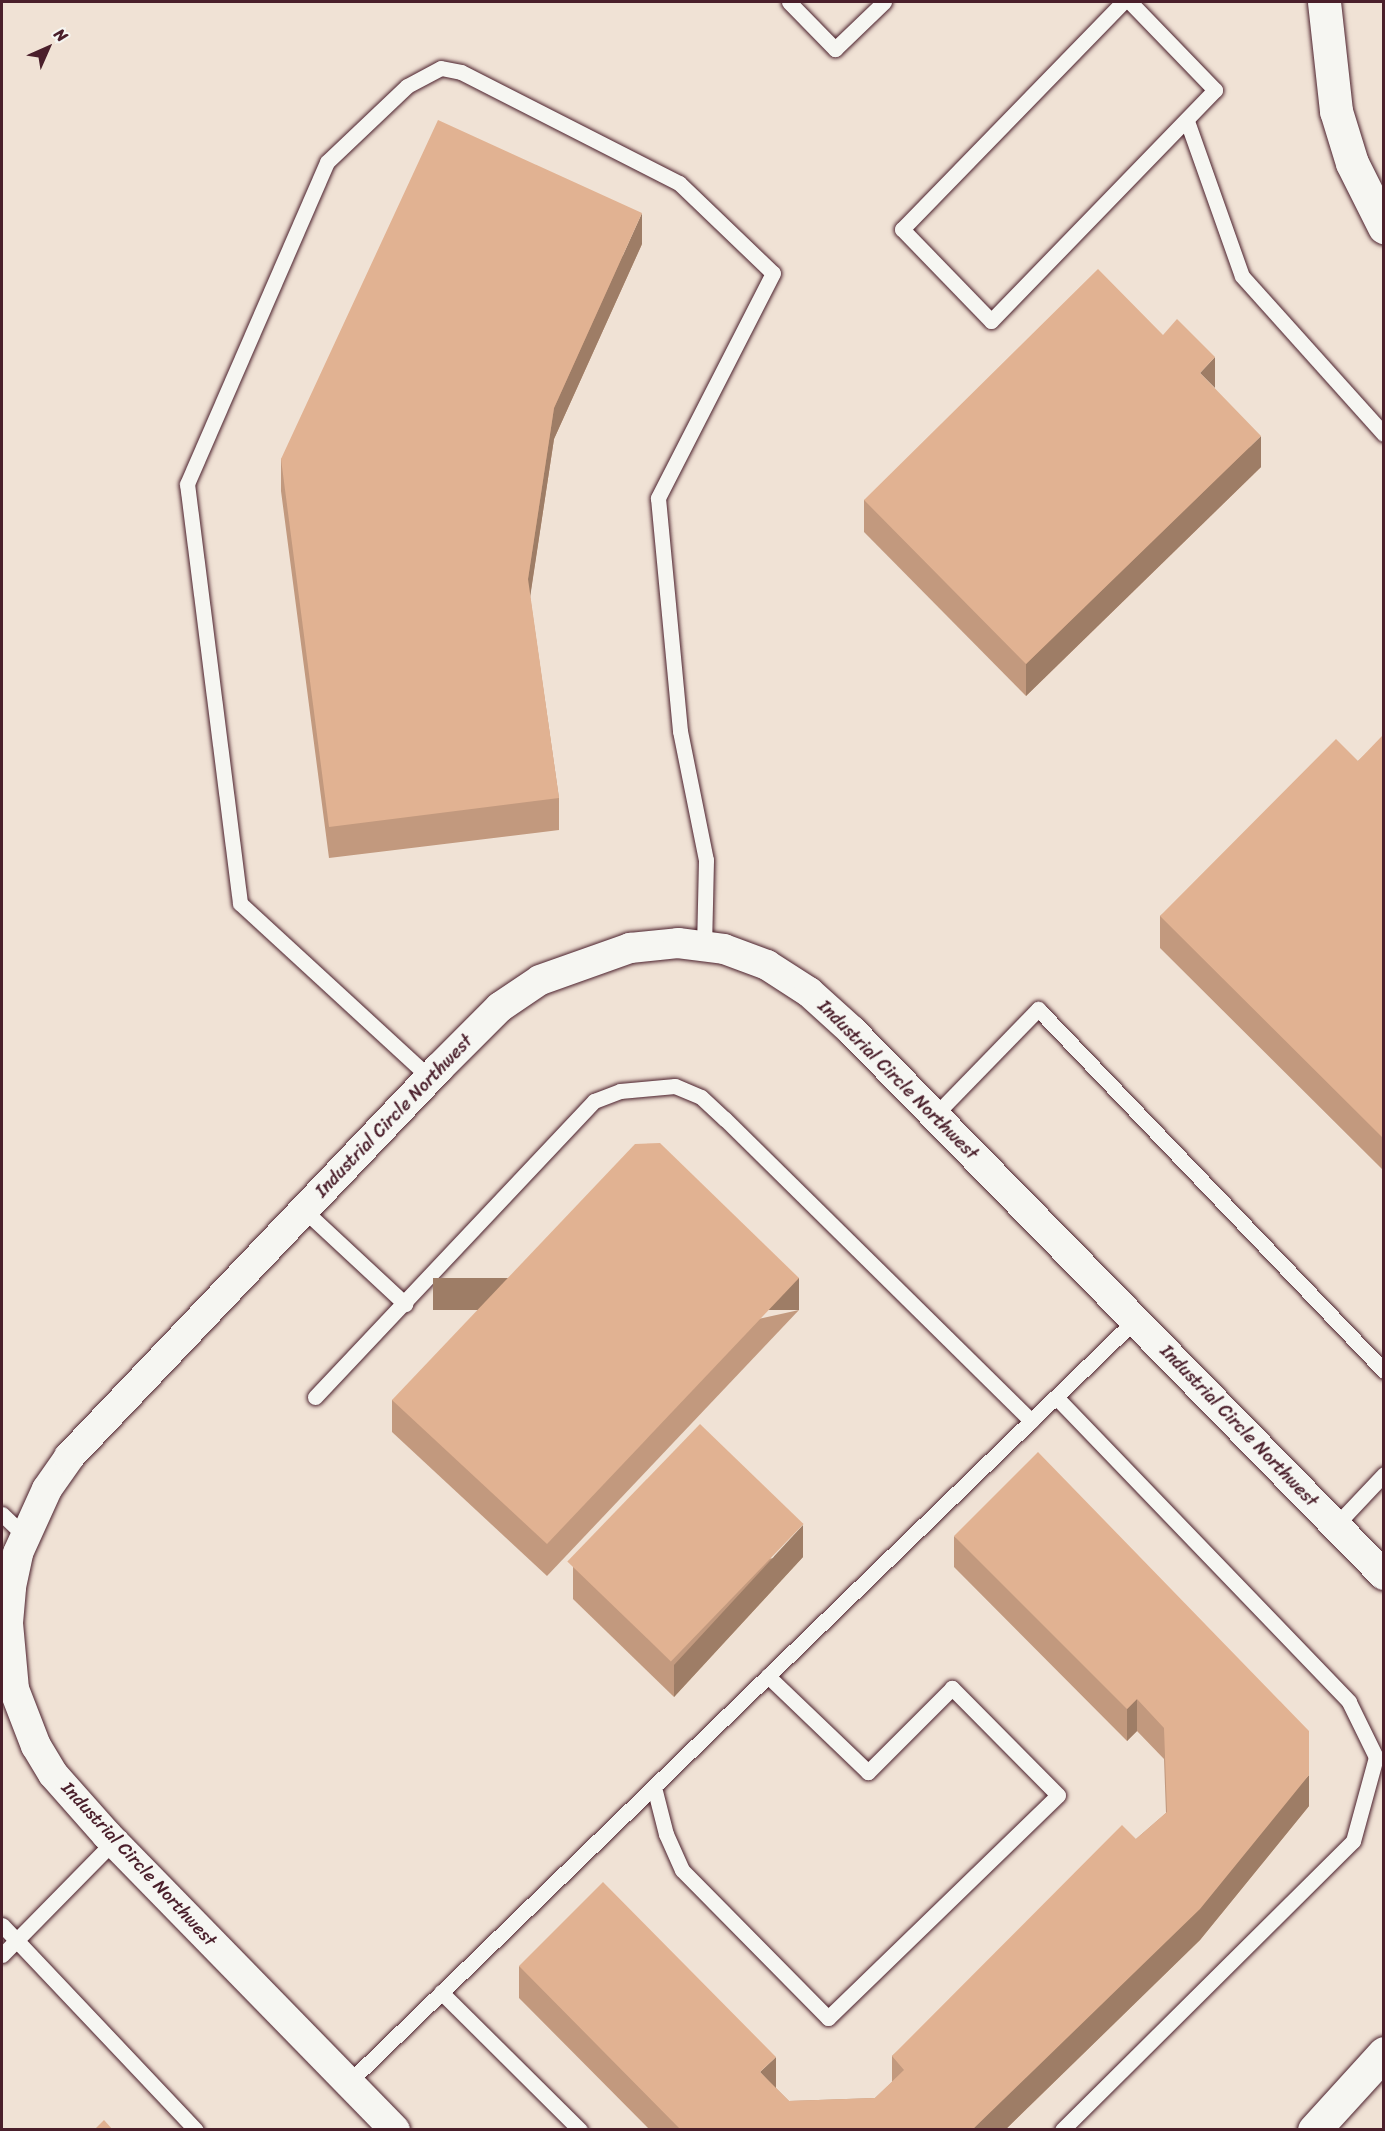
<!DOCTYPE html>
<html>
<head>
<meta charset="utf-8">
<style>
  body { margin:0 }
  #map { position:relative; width:1385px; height:2131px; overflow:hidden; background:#f0e2d5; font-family:Sriracha,sans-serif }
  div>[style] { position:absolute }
  .roads { filter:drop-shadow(0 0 2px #4a1f2b) drop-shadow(0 0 2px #4a1f2b) }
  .service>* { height:15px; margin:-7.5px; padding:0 7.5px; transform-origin:7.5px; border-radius:7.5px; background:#f6f6f2 }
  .minor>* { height:30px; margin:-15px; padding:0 15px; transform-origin:15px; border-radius:15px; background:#f6f6f2 }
  .tertiary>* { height:33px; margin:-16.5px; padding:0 16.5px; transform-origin:16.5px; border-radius:16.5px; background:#f6f6f2 }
  .wall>* { inset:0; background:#c2997e }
  .shaded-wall>* { inset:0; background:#9e7d66; transform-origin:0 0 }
  .building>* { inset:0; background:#e1b292; transform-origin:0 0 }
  span { translate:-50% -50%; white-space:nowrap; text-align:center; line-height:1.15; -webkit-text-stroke:6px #f6f6f2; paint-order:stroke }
  .street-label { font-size:18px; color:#4a1f2b }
  .frame { position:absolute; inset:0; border:3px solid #4a1f2b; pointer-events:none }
  .north { position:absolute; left:18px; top:18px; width:60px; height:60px; -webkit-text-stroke:4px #f6f6f2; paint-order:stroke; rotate:45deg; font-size:16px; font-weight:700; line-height:24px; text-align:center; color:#4a1f2b }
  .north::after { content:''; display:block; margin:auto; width:21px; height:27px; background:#4a1f2b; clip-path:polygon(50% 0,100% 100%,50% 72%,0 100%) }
</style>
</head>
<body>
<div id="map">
  <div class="roads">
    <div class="service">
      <i style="left:789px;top:2px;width:66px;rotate:45.6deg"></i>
      <i style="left:835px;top:49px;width:68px;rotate:-43.8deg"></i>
      <i style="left:1123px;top:2px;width:317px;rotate:134.2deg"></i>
      <i style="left:902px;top:229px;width:128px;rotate:45.9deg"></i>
      <i style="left:991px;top:321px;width:322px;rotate:-45.9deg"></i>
      <i style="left:1215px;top:90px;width:122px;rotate:-134deg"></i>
      <i style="left:1187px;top:121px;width:164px;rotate:70.5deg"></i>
      <i style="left:1242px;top:276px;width:212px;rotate:48.1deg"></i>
      <i style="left:430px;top:1078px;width:258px;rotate:-137.4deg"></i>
      <i style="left:240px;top:903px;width:422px;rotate:-97.2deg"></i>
      <i style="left:187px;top:484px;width:351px;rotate:-66.5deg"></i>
      <i style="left:327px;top:162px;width:110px;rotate:-43.5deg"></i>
      <i style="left:407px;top:86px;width:38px;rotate:-28deg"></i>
      <i style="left:441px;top:68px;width:20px;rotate:11deg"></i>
      <i style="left:461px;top:72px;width:245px;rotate:27deg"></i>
      <i style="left:679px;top:183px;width:130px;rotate:43.8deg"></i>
      <i style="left:773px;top:273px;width:253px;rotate:117.1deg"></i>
      <i style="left:658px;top:498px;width:234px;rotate:84.6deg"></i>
      <i style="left:680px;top:731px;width:132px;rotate:78.6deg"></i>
      <i style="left:706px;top:860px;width:87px;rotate:91.3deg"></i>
      <i style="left:935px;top:1115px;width:148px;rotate:-45.8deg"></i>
      <i style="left:1038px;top:1009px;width:501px;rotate:46.29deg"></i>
      <i style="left:305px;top:1211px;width:137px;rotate:42.9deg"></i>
      <i style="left:315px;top:1397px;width:407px;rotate:-46.7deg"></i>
      <i style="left:594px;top:1101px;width:28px;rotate:-21deg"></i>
      <i style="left:620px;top:1091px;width:55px;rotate:-5.2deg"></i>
      <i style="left:675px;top:1086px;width:28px;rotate:23deg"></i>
      <i style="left:701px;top:1097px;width:33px;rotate:43deg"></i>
      <i style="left:725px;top:1119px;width:430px;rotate:44.6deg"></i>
      <i style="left:1056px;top:1397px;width:423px;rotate:46.1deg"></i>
      <i style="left:1349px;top:1702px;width:61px;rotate:63.9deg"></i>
      <i style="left:1376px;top:1757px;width:87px;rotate:105.3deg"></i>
      <i style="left:1353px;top:1841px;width:410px;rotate:135.2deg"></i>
      <i style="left:2px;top:1514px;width:32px;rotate:44deg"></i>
      <i style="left:1336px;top:1525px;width:70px;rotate:-46.7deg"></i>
      <i style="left:654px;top:1787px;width:49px;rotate:75.7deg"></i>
      <i style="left:666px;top:1834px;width:39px;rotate:66deg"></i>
      <i style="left:682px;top:1870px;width:208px;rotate:45.4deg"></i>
      <i style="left:828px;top:2018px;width:320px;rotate:-44.1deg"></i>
      <i style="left:1058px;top:1795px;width:151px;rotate:-134.7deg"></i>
      <i style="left:952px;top:1688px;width:119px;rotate:135deg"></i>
      <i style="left:868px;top:1772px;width:139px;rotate:-136.2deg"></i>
      <i style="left:2px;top:1925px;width:282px;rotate:46.6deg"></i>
      <i style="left:2px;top:1955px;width:160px;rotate:-45.5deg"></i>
      <i style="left:441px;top:1992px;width:196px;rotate:44.8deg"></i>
      <i style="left:349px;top:2082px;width:1095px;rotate:-44.11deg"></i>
    </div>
    <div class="minor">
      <i style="left:395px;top:2130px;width:412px;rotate:-134.3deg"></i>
      <i style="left:107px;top:1835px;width:81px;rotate:-131.5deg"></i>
      <i style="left:53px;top:1774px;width:33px;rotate:-121deg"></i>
      <i style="left:36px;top:1746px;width:61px;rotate:-111.1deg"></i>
      <i style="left:14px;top:1689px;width:66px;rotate:-95.2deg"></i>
      <i style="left:8px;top:1623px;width:36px;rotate:-85deg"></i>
      <i style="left:11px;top:1587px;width:35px;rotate:-78deg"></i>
      <i style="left:18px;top:1553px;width:70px;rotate:-65.6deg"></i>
      <i style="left:47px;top:1489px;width:39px;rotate:-55deg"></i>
      <i style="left:69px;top:1457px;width:537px;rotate:-46.43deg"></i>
      <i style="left:439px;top:1068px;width:86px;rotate:-45deg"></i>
      <i style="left:500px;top:1007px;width:48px;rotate:-34deg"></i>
      <i style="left:540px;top:980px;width:96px;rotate:-19.6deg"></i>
      <i style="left:630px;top:948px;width:48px;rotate:-5.9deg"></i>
      <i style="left:678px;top:943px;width:46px;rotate:7.4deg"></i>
      <i style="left:724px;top:949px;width:46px;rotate:20.4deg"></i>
      <i style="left:767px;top:965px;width:50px;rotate:32.7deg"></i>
      <i style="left:809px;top:992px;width:58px;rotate:42.2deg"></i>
      <i style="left:852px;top:1031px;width:761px;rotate:45.64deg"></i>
    </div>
    <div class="tertiary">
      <i style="left:1324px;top:2px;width:110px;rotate:83.7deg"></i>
      <i style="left:1336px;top:111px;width:54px;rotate:72.9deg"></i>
      <i style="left:1352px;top:163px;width:72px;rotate:63.4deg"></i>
      <i style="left:1314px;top:2130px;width:104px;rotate:-47.7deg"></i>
    </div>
  </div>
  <div class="wall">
    <i style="clip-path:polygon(642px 244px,554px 439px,530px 596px,559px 798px,559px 830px,329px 858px,281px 491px,281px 459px)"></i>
    <i style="clip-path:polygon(1215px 389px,1261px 467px,1026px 696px,864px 532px,864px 500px)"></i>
    <i style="clip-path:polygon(1383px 738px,1383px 1170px,1160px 948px,1160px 916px,1358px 761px)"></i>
    <i style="clip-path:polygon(799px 1310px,547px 1576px,392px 1432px,392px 1400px)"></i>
    <i style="clip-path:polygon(954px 1536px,1309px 1806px,1200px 1940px,1005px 2130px,650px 2130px,519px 1998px,519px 1966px,776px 2088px,789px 2101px,875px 2098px,892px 2082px,892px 2056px,1136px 1839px,1166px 1813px,1164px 1759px,1137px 1731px,1127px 1741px,954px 1567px)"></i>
    <i style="clip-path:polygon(803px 1557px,674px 1697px,573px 1599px,573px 1567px)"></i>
  </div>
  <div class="shaded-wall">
    <i style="clip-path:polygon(642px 213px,642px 244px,554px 439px,528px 611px,528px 579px,554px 408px)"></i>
    <i style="clip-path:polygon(1215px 357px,1215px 388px,1200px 373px)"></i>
    <i style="clip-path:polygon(1261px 436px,1261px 467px,1026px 696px,1026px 664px)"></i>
    <i style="left:799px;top:1278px;width:32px;height:366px;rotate:90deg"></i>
    <i style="clip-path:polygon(803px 1525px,803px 1557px,674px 1697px,674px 1665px)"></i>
    <i style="clip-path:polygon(1137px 1699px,1137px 1731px,1127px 1741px,1127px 1709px)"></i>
    <i style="clip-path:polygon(1309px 1775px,1309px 1806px,1200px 1940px,1005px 2130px,972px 2130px)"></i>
    <i style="clip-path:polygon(776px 2057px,776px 2089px,760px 2072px)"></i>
  </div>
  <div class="building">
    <i style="clip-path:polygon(438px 120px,642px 213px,554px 408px,528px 579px,559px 798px,329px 827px,281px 459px)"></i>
    <i style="clip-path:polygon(1098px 269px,1163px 335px,1177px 319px,1215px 357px,1200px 373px,1261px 436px,1026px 664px,864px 500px)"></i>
    <i style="clip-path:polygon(1382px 736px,1383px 738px,1383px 1138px,1160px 916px,1336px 739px,1358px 761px)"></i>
    <i style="clip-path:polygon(660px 1143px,799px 1278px,547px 1544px,392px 1400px,635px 1144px)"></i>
    <i style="left:700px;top:1424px;width:144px;height:191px;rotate:44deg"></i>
    <i style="clip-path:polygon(1038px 1452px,1309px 1731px,1309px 1775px,1200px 1909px,972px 2130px,681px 2130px,519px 1966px,603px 1882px,776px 2057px,760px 2072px,789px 2101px,875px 2098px,904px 2070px,892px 2056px,1122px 1825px,1136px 1839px,1167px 1812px,1164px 1728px,1137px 1699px,1127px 1709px,954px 1536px)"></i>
    <i style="clip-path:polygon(104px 2120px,113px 2130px,94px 2130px)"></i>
  </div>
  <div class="street-label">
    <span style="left:898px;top:1080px;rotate:45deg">Industrial Circle Northwest</span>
    <span style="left:394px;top:1116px;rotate:-46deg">Industrial Circle Northwest</span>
    <span style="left:1239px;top:1426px;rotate:46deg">Industrial Circle Northwest</span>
    <span style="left:139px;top:1864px;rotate:47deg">Industrial Circle Northwest</span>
  </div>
  <div class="frame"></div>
  <div class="north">N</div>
</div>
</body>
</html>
